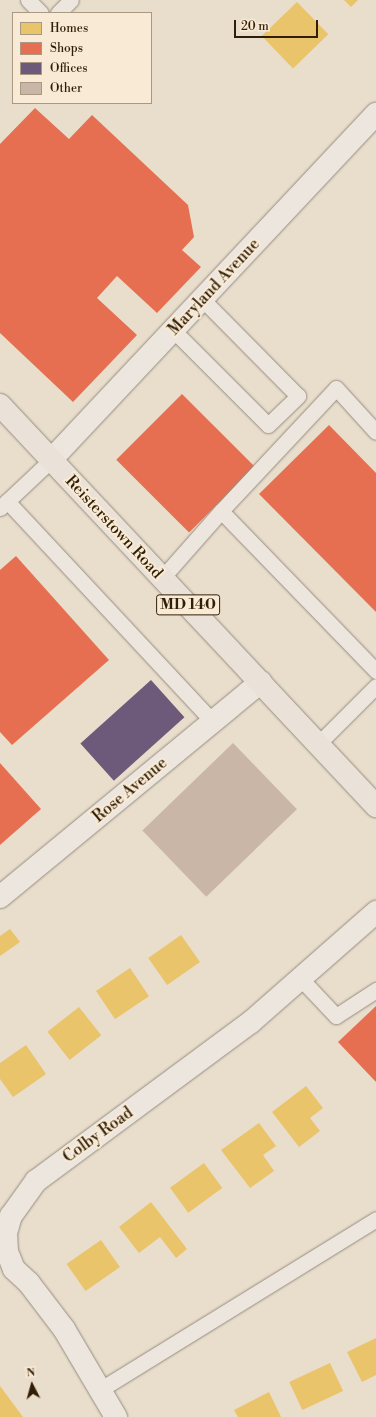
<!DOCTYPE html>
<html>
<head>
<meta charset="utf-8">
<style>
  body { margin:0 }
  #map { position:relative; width:376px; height:1417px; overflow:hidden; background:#e9ddcb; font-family:"Libre Bodoni",serif }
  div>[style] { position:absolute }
  .homes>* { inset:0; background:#e9c46a; transform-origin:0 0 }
  .shops>* { inset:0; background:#e76f51; transform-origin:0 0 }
  .offices>* { inset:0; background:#6d597a; transform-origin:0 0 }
  .building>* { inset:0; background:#c9b6a7; transform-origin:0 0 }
  .roads { filter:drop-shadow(0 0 1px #968d80) drop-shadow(0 0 1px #968d80) }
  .lane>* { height:15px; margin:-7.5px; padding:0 7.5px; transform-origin:7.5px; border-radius:7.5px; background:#ece6de }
  .street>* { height:22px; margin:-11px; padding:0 11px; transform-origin:11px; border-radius:11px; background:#ece6de }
  .primary>* { height:22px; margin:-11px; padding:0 11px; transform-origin:11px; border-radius:11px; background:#eae2d8 }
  span { translate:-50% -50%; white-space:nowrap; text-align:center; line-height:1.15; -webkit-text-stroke:4px #f9ead5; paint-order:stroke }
  .shield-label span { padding:1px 3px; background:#f9ead5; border:1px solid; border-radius:3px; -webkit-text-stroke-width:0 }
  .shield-label { font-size:15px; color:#301e06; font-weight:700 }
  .street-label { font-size:16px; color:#301e06 }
  .legend { position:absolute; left:12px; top:12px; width:140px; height:92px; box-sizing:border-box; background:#f9ead5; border:1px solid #a99882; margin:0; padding:5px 7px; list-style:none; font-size:12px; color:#301e06 }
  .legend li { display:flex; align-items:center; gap:8px; height:20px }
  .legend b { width:20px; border:1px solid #a99882 }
  .north { position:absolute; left:12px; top:1365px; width:40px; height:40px; -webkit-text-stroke:3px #f9ead5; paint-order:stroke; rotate:354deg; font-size:11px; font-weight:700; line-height:16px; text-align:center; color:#301e06 }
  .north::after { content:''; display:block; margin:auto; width:14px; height:18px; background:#301e06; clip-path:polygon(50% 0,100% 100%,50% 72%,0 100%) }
  .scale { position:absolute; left:234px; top:20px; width:84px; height:18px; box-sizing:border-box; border:2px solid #301e06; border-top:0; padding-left:5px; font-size:12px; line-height:14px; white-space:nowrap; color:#301e06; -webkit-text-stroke:3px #f9ead5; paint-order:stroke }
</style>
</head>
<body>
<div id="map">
  <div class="homes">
    <i style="clip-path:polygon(344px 0,358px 0,351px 7px)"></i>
    <i style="left:297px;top:2px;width:45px;height:49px;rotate:46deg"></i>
    <i style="clip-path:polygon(10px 929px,20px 942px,0 956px,0 936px)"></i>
    <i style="left:181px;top:935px;width:33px;height:40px;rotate:55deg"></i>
    <i style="left:130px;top:968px;width:34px;height:41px;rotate:56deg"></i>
    <i style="left:79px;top:1007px;width:36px;height:40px;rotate:52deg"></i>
    <i style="clip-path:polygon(26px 1045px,46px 1074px,13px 1097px,0 1079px,0 1063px)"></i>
    <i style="clip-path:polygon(306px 1086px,323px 1108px,310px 1118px,320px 1131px,299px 1147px,272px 1112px)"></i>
    <i style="clip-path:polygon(259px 1123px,276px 1146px,263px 1155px,274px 1171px,250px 1188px,221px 1150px)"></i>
    <i style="left:204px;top:1163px;width:31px;height:42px;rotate:54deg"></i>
    <i style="clip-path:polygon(151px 1202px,187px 1249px,176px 1258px,160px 1237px,139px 1253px,119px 1227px)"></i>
    <i style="left:101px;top:1240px;width:33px;height:42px;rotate:55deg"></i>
    <i style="clip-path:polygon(376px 1338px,376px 1375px,362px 1382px,347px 1352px)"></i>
    <i style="left:330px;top:1363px;width:31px;height:45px;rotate:65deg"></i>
    <i style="clip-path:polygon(0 1386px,23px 1417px,0 1417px)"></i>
    <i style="clip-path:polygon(269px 1392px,281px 1417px,238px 1417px,234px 1410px)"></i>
  </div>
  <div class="shops">
    <i style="clip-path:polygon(35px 108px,69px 139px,92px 115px,188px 205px,194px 237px,182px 250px,201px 267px,157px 313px,117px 276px,97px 298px,137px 335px,73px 402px,0 333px,0 144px)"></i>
    <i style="left:182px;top:394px;width:103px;height:93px;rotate:45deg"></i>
    <i style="clip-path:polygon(329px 425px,376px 473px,376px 612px,259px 494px)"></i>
    <i style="clip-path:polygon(16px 556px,109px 660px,12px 745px,0 732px,0 570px)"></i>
    <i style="clip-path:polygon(0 763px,41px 809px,0 845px)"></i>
    <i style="clip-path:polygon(376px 1006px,376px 1082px,338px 1042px)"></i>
  </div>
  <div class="offices">
    <i style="left:151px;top:680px;width:50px;height:95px;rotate:48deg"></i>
  </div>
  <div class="building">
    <i style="left:233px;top:743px;width:92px;height:126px;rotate:46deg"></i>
  </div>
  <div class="roads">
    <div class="lane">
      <i style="left:28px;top:0;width:18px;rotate:45deg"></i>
      <i style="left:58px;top:13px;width:18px;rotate:-45deg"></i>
      <i style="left:173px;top:330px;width:134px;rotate:45deg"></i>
      <i style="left:268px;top:425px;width:42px;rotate:-44deg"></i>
      <i style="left:298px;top:396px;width:136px;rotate:-134.7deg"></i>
      <i style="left:7px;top:501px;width:302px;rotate:47deg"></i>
      <i style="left:0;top:508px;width:70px;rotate:-43.3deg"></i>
      <i style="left:221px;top:511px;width:168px;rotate:-46.9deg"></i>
      <i style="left:336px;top:388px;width:59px;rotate:47.7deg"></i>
      <i style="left:162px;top:578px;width:89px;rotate:-48.6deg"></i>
      <i style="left:221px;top:511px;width:223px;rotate:45.9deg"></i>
      <i style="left:318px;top:744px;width:82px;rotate:-45deg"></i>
      <i style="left:301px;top:979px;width:51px;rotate:46.6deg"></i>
      <i style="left:336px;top:1016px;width:48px;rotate:-33deg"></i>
      <i style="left:101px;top:1389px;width:323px;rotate:-31.7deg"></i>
    </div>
    <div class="street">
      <i style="left:51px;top:460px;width:475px;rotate:-46.8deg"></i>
      <i style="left:0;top:897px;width:338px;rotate:-39.5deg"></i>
      <i style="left:116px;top:1417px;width:102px;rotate:-120.6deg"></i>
      <i style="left:64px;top:1329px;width:58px;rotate:-127.3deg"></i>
      <i style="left:29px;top:1283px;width:21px;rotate:-137deg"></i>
      <i style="left:14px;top:1269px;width:18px;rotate:-112deg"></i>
      <i style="left:7px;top:1252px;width:19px;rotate:-93deg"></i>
      <i style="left:6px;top:1233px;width:18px;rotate:-74deg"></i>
      <i style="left:11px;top:1216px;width:43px;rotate:-54.5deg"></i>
      <i style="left:36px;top:1181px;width:267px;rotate:-36.5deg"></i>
      <i style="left:251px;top:1022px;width:167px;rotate:-41.3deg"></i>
    </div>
    <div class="primary">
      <i style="left:0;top:405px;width:550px;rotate:46.84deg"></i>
    </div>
  </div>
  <div class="shield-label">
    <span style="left:188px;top:605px">MD 140</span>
  </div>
  <div class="street-label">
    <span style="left:214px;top:287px;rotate:-47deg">Maryland Avenue</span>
    <span style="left:114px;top:527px;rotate:47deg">Reisterstown Road</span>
    <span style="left:130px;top:790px;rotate:-40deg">Rose Avenue</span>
    <span style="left:98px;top:1135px;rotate:-36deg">Colby Road</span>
  </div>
  <ul class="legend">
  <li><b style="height:11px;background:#e9c46a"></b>Homes</li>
  <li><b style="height:11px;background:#e76f51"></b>Shops</li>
  <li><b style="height:11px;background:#6d597a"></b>Offices</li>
  <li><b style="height:11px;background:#c9b6a7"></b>Other</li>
  </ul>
  <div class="north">N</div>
  <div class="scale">20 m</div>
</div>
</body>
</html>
